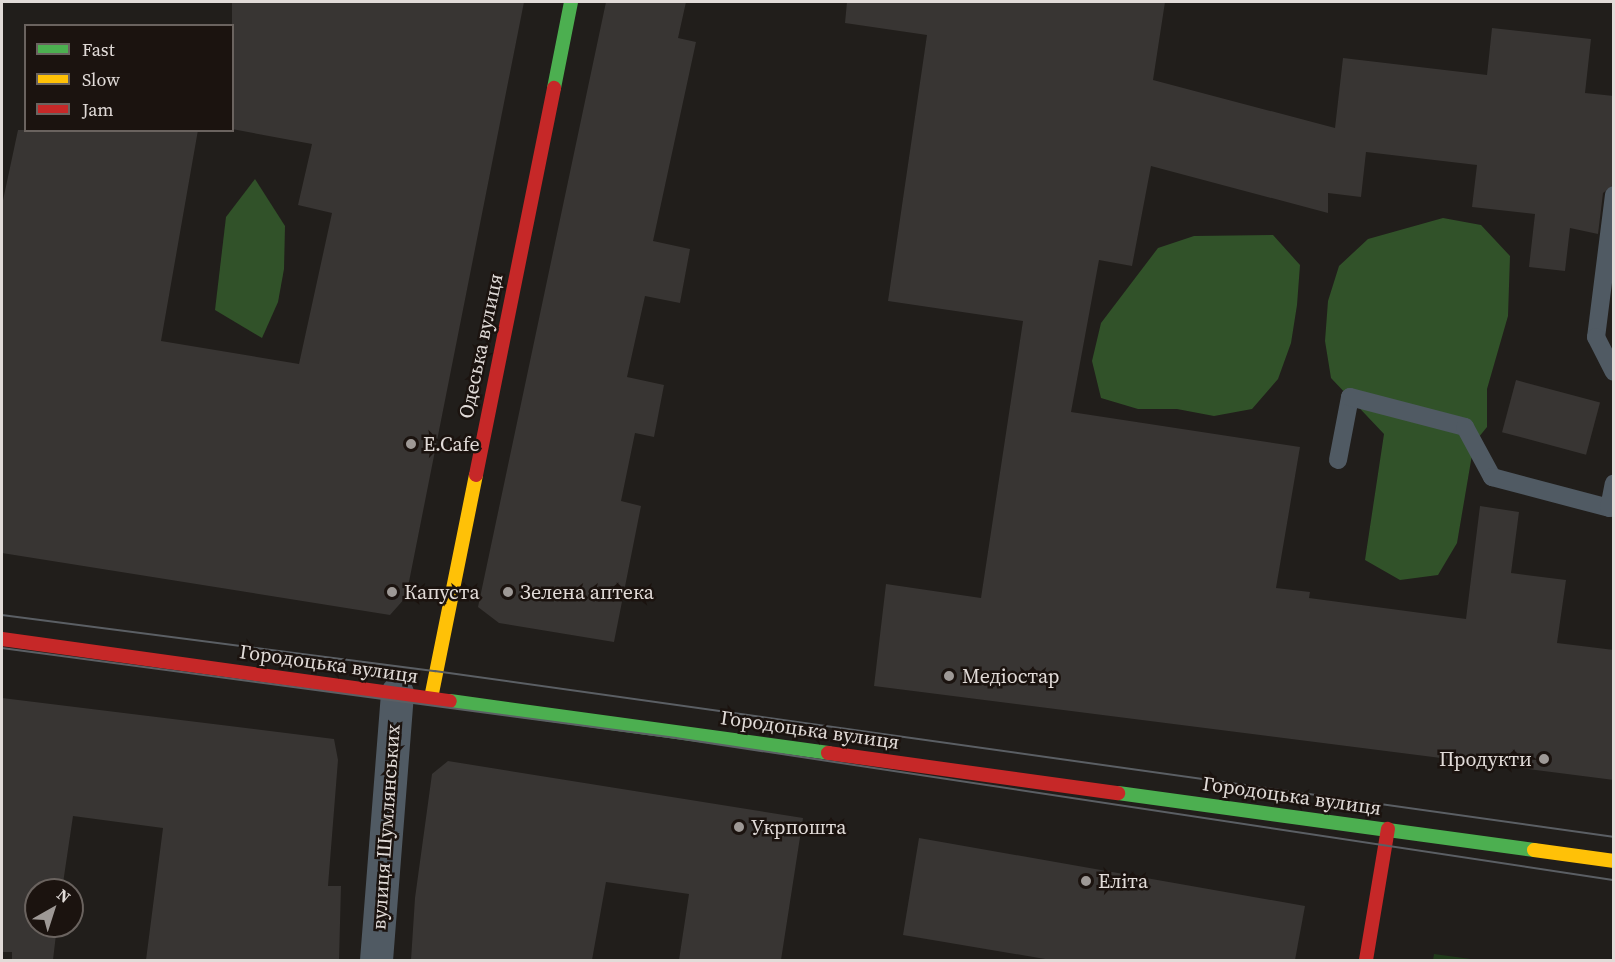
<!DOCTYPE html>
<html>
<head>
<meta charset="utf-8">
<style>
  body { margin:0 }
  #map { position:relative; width:1615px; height:962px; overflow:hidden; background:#211e1b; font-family:"Source Serif 4",serif }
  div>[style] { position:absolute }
  .green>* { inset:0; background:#213b1b }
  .forest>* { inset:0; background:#315229 }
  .building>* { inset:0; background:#383533; transform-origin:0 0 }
  .lane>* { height:18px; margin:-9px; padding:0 9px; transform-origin:9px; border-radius:9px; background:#505a63 }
  .street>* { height:33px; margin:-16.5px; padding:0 16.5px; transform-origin:16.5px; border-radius:16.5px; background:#505a63 }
  .fast>* { height:14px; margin:-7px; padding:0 7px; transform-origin:7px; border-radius:7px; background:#4caf50 }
  .slow>* { height:14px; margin:-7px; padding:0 7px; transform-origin:7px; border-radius:7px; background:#ffc107 }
  .jam>* { height:14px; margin:-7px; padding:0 7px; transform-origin:7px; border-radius:7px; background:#c62828 }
  .tram>* { height:1.5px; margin:-0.75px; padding:0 0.75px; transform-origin:0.75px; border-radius:0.75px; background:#5b5f64 }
  .dots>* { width:16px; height:16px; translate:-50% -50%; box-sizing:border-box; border:3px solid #1b130f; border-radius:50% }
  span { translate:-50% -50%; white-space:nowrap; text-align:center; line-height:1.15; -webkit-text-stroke:5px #1b130f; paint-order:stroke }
  .street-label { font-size:20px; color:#e1dbd8 }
  .poi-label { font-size:20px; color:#e1dbd8 }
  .left { translate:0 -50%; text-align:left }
  .right { translate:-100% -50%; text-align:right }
  .frame { position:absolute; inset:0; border:3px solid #e1dbd8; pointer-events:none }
  .legend { position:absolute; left:24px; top:24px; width:210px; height:108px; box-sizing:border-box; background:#1b130f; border:2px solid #6a635f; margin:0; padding:8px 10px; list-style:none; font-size:18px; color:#e1dbd8 }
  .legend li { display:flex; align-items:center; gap:12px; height:30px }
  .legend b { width:30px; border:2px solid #6a635f }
  .north { position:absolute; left:24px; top:878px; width:60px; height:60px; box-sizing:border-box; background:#1b130f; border:2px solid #6a635f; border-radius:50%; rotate:39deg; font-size:16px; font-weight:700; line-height:24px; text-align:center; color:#e1dbd8 }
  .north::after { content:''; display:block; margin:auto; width:21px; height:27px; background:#9e9996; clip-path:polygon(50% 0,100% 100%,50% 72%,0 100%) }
</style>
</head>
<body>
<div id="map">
  <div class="green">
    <i style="clip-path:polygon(1434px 954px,1478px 960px,1433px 960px)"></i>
  </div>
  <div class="forest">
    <i style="clip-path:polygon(255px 179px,285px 226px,284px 269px,278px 302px,262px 338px,215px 310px,226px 217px)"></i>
    <i style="clip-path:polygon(1443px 218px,1481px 225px,1510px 256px,1508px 316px,1487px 389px,1487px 427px,1474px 443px,1457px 543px,1438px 575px,1400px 580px,1365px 560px,1384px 434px,1331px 378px,1325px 341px,1328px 301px,1339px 266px,1368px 239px)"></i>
    <i style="clip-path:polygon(1273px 235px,1300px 265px,1297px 305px,1291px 343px,1278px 379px,1252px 409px,1214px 416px,1177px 409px,1138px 409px,1101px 398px,1092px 361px,1101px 323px,1158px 248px,1194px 236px)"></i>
  </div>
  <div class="building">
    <i style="clip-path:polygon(232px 2px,524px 2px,406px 597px,390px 615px,2px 553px,2px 205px,18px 130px,198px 130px,161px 341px,299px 364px,332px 213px,298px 205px,312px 144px,232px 129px)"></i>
    <i style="clip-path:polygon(606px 2px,686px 2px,678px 38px,696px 42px,653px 241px,690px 249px,680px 303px,645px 296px,627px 377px,664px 385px,654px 437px,635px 433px,621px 501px,641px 506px,614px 642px,499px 623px,478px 607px)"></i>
    <i style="clip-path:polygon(847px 2px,1165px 2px,1153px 80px,1335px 128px,1343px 58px,1487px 75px,1492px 28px,1591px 39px,1585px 93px,1614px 96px,1614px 184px,1603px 193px,1598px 234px,1570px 228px,1565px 271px,1529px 267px,1535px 214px,1472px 207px,1477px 165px,1366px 152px,1361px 197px,1328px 193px,1328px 213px,1151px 166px,1132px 266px,1099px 260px,1071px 412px,1300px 447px,1276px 588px,1310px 592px,1309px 598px,1466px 619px,1480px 506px,1519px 512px,1511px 573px,1566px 580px,1557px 643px,1614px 650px,1614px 780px,874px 686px,886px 584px,981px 598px,1023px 321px,888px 301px,927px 35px,845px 23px)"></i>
    <i style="left:1516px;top:380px;width:87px;height:54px;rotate:15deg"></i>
    <i style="clip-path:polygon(2px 698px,334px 739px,338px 760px,328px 886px,341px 886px,339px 960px,146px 960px,163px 828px,73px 816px,62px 890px,36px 890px,36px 926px,57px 926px,53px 960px,12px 960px,12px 952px,2px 952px)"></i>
    <i style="clip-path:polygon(448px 761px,803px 818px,781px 960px,679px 960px,689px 894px,606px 882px,592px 960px,411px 960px,415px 898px,432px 774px)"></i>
    <i style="clip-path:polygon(919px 838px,1305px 906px,1295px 960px,1051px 960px,903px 935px)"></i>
  </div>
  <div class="lane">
    <i style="left:1614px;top:195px;width:143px;rotate:97.2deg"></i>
    <i style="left:1596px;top:337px;width:39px;rotate:63deg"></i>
    <i style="left:1338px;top:460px;width:64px;rotate:-79.2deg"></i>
    <i style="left:1350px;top:397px;width:119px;rotate:14.6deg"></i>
    <i style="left:1465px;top:427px;width:57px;rotate:61.6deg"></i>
    <i style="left:1492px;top:477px;width:121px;rotate:14.8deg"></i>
    <i style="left:1609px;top:508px;width:25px;rotate:-79deg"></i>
  </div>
  <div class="street">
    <i style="left:376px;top:960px;width:268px;rotate:-85.5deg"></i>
  </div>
  <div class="fast">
    <i style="left:554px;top:88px;width:88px;rotate:-78.8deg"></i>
    <i style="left:450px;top:701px;width:382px;rotate:7.8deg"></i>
    <i style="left:1118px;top:793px;width:420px;rotate:7.8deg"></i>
  </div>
  <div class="slow">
    <i style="left:431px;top:698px;width:227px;rotate:-78.6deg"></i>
    <i style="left:1534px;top:850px;width:81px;rotate:7.8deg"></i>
  </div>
  <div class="jam">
    <i style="left:476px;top:475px;width:395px;rotate:-78.6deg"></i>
    <i style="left:2px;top:639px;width:452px;rotate:7.9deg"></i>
    <i style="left:828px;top:753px;width:293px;rotate:7.9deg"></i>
    <i style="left:1366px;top:960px;width:133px;rotate:-80.5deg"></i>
  </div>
  <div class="tram">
    <i style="left:2px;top:615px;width:437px;rotate:7.4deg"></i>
    <i style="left:435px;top:671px;width:1191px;rotate:8.01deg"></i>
    <i style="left:2px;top:648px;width:680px;rotate:7.61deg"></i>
    <i style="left:676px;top:738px;width:949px;rotate:8.61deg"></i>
  </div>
  <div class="dots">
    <i style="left:411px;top:444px;background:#9e9996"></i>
    <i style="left:392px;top:592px;background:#9e9996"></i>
    <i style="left:508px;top:592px;background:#9e9996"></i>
    <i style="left:949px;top:676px;background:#9e9996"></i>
    <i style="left:1544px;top:759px;background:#9e9996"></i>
    <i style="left:739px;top:827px;background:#9e9996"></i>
    <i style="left:1086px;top:881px;background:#9e9996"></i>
  </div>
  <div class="street-label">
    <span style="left:481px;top:346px;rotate:-78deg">Одеська вулиця</span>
    <span style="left:329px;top:664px;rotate:8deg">Городоцька вулиця</span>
    <span style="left:810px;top:730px;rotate:8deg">Городоцька вулиця</span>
    <span style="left:1292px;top:796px;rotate:8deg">Городоцька вулиця</span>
    <span style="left:386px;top:827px;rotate:-86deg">вулиця Шумлянських</span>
  </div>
  <div class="poi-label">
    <span class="left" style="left:423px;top:444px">E.Cafe</span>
    <span class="left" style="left:404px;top:592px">Капуста</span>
    <span class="left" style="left:520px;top:592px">Зелена аптека</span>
    <span class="left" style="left:962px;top:676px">Медіостар</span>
    <span class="right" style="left:1532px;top:759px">Продукти</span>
    <span class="left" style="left:751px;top:827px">Укрпошта</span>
    <span class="left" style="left:1098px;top:881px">Еліта</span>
  </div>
  <div class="frame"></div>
  <ul class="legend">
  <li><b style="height:8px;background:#4caf50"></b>Fast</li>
  <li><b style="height:8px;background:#ffc107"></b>Slow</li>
  <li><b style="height:8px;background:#c62828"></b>Jam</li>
  </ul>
  <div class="north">N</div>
</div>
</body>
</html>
